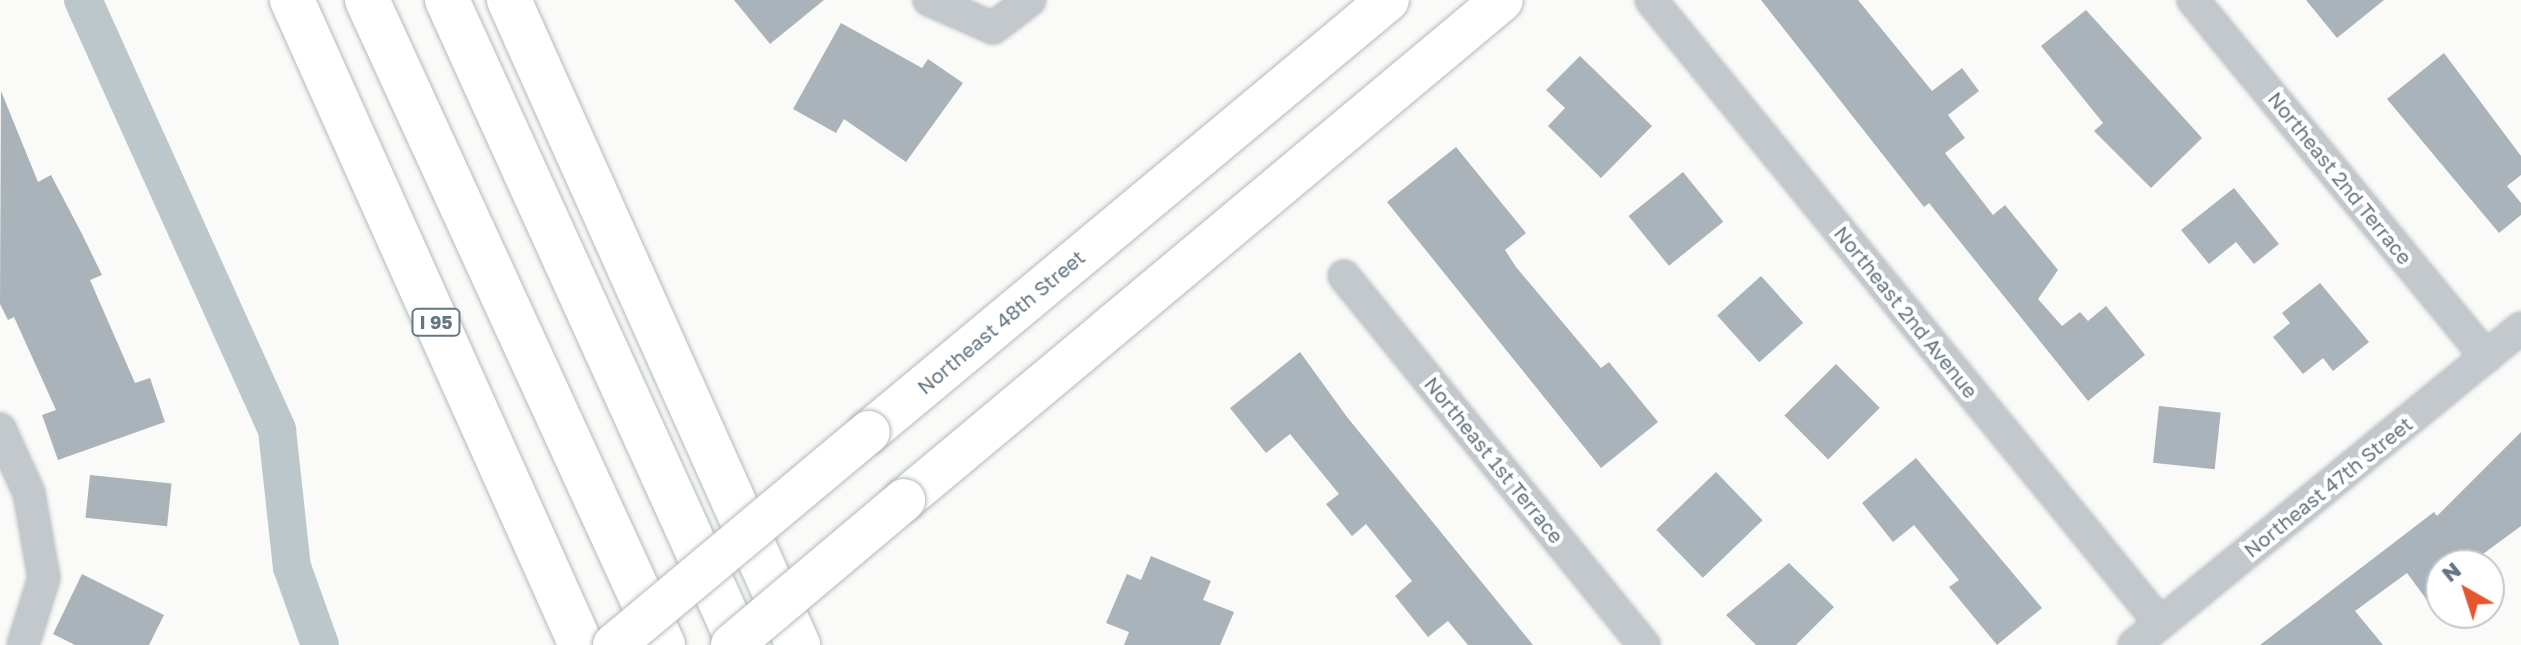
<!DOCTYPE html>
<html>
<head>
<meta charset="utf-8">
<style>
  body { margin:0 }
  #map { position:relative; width:2521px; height:645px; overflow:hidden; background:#fafaf8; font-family:"Golos Text",sans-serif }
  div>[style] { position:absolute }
  .canal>* { height:38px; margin:-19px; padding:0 19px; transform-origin:19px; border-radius:19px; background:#bbc7cb }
  .building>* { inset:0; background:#aab3b9; transform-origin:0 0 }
  .roads { filter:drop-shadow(0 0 2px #b3babf) drop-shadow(0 0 2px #b3babf) }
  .minor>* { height:30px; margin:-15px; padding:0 15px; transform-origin:15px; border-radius:15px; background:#c3c8cc }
  .secondary>* { height:42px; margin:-21px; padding:0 21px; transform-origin:21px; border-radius:21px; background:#fff }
  .motorway>* { height:44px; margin:-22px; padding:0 22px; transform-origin:22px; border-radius:22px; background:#fff }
  .bridges { filter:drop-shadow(0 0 2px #b3babf) drop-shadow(0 0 2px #b3babf) }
  .secondary-bridge>* { height:42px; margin:-21px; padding:0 21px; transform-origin:21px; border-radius:21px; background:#fff }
  span { translate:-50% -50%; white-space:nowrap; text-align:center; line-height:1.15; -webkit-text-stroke:8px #fff; paint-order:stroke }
  .shield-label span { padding:2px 6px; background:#fff; border:2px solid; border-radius:6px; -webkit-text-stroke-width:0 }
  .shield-label { font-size:18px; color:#657683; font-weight:700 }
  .street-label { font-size:20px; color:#657683 }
  .north { position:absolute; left:2425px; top:549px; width:80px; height:80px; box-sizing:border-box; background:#fff; border:2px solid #c1c8cd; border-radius:50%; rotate:321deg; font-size:22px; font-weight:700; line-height:32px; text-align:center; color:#657683 }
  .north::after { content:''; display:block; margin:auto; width:28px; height:36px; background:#e4572e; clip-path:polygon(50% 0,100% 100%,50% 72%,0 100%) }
</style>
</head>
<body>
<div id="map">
  <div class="canal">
    <i style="left:83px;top:0;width:472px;rotate:65.7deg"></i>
    <i style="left:277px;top:430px;width:138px;rotate:83.8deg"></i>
    <i style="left:292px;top:567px;width:83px;rotate:70.3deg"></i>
  </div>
  <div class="building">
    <i style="clip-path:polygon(734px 0,824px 0,770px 44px)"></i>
    <i style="clip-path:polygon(1761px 0,1858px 0,1932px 91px,1962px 68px,1979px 91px,1948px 115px,1965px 138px,1945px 153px,1993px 215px,2005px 205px,2058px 270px,2038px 299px,2062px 326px,2080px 312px,2088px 321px,2106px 306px,2145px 355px,2088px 401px,1929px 203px,1924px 207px)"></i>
    <i style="clip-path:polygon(2306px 0,2384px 0,2337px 38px)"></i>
    <i style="clip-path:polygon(2086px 10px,2202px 138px,2151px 188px,2094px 131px,2103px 123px,2041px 46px)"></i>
    <i style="clip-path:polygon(841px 23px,922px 68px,928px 59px,963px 83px,906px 162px,844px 119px,836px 133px,793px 109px)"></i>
    <i style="clip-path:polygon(2444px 53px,2521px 156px,2521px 175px,2507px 186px,2521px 203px,2521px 215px,2499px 233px,2387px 99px)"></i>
    <i style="clip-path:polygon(1580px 56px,1652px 126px,1601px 178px,1548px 126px,1565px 108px,1546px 90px)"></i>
    <i style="clip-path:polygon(1px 91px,38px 182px,51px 175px,82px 234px,102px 275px,90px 280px,135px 383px,150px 378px,165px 422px,58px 460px,42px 415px,56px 410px,14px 317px,8px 320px,0 304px)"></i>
    <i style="clip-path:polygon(1456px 147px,1526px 233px,1505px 250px,1516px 267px,1601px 368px,1609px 362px,1658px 422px,1601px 468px,1387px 202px)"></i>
    <i style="left:1683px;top:172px;width:64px;height:70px;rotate:51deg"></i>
    <i style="clip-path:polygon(2234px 188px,2279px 244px,2254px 264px,2236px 242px,2209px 264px,2181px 230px)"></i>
    <i style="left:1761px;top:276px;width:63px;height:59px;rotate:48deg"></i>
    <i style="clip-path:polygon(2320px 283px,2369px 342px,2333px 371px,2323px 358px,2303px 374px,2273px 337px,2290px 323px,2282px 313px)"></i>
    <i style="clip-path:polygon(1300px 352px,1347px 417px,1533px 645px,1468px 645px,1448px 621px,1428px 637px,1395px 596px,1412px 581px,1366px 524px,1352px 536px,1326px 504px,1339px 494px,1290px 434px,1266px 453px,1230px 408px)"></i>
    <i style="left:1836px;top:364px;width:62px;height:73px;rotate:45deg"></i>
    <i style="left:2159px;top:406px;width:62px;height:57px;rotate:6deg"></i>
    <i style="clip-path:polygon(2521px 432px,2521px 526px,2468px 565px,2441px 565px,2441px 619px,2407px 573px,2355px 611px,2383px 645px,2260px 645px,2434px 512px,2437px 516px)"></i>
    <i style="clip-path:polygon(1916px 458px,2042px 608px,1997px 645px,1949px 587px,1959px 580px,1914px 525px,1893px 542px,1862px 503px)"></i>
    <i style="left:1716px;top:472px;width:67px;height:83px;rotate:46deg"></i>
    <i style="left:90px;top:475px;width:82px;height:43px;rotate:6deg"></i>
    <i style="clip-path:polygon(1151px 556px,1211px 581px,1203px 600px,1234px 612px,1220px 645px,1124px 645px,1129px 632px,1106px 623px,1127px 574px,1141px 580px)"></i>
    <i style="clip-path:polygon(1789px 563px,1834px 607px,1796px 645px,1756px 645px,1726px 615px)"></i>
    <i style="clip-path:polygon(82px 574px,164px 615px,149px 645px,75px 645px,53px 634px)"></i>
  </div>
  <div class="roads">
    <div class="minor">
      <i style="left:929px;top:0;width:70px;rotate:23.6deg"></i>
      <i style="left:993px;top:28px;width:46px;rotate:-37.1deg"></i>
      <i style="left:1651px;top:0;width:804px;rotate:50.75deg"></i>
      <i style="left:2193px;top:0;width:462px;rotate:50.6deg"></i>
      <i style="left:1344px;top:276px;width:476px;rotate:50.9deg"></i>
      <i style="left:0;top:429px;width:70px;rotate:65.6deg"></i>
      <i style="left:29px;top:493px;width:86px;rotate:80deg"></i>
      <i style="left:44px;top:578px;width:70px;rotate:107.4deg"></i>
      <i style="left:2134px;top:645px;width:500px;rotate:-39.32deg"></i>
    </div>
    <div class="secondary">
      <i style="left:869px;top:432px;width:675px;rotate:-39.77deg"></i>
      <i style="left:904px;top:500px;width:779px;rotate:-39.9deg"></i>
    </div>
    <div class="motorway">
      <i style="left:292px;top:0;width:707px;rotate:65.86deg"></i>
      <i style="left:367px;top:0;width:710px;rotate:65.35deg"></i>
      <i style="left:447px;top:0;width:708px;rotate:65.57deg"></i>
      <i style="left:509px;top:0;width:707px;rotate:65.86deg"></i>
    </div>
  </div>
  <div class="bridges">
    <div class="secondary-bridge">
      <i style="left:614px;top:645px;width:332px;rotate:-39.9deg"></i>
      <i style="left:732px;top:645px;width:225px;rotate:-40.1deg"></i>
    </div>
  </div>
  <div class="shield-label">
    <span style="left:436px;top:322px">I 95</span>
  </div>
  <div class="street-label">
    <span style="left:2340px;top:178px;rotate:51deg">Northeast 2nd Terrace</span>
    <span style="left:1906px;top:312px;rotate:51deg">Northeast 2nd Avenue</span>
    <span style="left:1001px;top:322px;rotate:-40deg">Northeast 48th Street</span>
    <span style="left:1494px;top:460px;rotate:51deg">Northeast 1st Terrace</span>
    <span style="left:2328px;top:487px;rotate:-39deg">Northeast 47th Street</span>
  </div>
  <div class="north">N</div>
</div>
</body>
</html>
